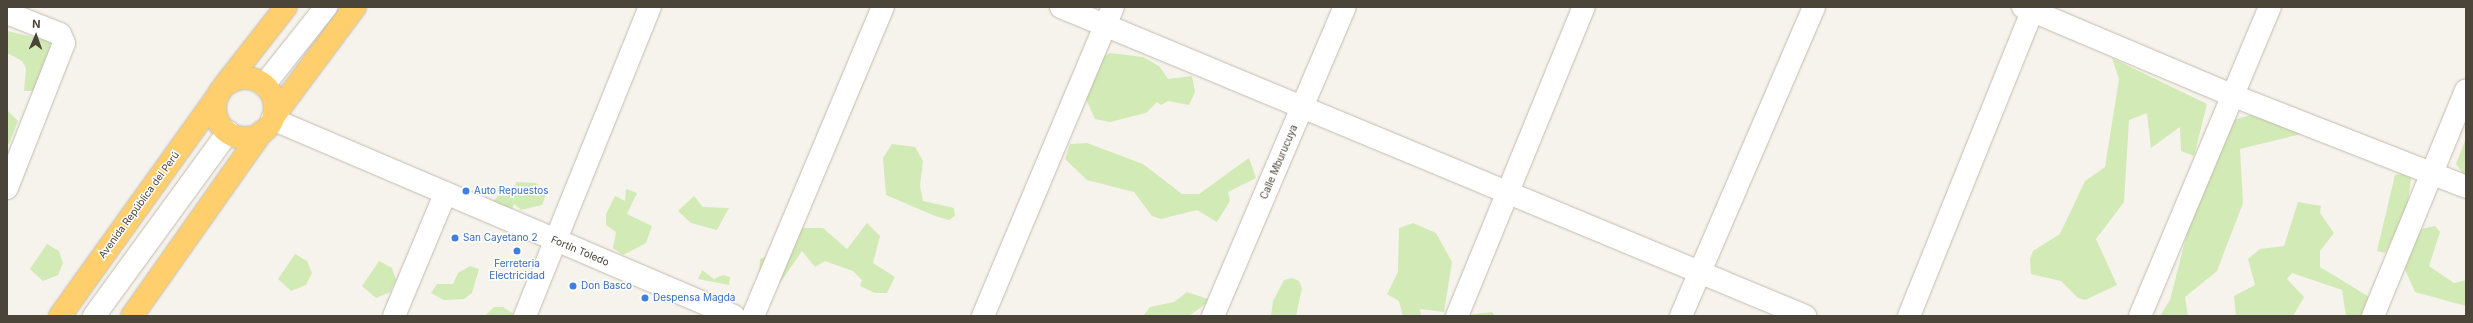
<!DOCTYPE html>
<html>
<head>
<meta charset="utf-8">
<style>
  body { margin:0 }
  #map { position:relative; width:2473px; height:323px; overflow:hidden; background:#f6f3ec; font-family:Inter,sans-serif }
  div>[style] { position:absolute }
  .green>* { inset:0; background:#d2eab5 }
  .roads { filter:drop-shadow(0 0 1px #c2bbae) drop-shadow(0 0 1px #c2bbae) }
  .minor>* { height:22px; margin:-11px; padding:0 11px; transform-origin:11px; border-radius:11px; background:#fff }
  .highway>* { height:22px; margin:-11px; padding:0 11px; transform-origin:11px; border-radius:11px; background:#ffcf6e }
  .highway>.ring { margin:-11px; padding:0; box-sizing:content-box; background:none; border:22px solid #ffcf6e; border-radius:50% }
  .dots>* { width:11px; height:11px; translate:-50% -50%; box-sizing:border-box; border:2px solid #fff; border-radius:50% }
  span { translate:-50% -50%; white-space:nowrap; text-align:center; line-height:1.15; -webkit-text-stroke:3px #fff; paint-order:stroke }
  .street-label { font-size:10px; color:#4b4439 }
  .shop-label { font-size:10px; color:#366cbe }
  .left { translate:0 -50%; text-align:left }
  .frame { position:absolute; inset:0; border:8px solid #4b4439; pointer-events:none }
  .north { position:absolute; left:16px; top:16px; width:40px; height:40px; -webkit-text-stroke:3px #fff; paint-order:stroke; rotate:2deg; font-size:11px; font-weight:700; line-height:16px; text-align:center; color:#4b4439 }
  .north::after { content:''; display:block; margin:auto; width:14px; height:18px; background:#4b4439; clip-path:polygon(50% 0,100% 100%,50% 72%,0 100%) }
</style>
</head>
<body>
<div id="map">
  <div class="green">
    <i style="clip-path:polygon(7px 31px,50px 41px,55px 55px,39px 91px,24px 91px,26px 68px,22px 61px,7px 53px)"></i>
    <i style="clip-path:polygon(1110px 53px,1143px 57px,1159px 66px,1168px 79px,1192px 76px,1195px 92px,1189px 105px,1168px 101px,1161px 105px,1157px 102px,1146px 113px,1110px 122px,1095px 119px,1085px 97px,1096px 60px)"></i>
    <i style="clip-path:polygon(2112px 58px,2207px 104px,2194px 156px,2181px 151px,2180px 127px,2151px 148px,2147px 113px,2129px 120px,2124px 202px,2096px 239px,2117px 285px,2085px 300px,2078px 298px,2061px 281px,2031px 274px,2030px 259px,2033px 251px,2060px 234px,2085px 181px,2105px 167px,2119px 79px)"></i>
    <i style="clip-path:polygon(7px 110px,18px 121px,9px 144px,7px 143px)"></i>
    <i style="clip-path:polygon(2254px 114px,2300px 126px,2301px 134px,2240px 149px,2243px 203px,2217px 271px,2185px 297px,2188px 316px,2160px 316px,2170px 300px,2198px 190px,2230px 121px)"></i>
    <i style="clip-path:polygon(2466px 138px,2466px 178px,2456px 164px)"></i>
    <i style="clip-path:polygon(1087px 143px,1143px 164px,1182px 194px,1199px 194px,1249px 158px,1256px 178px,1228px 192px,1230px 201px,1217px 222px,1197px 210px,1161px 219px,1152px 216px,1134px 192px,1087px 180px,1065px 159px,1070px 144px)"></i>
    <i style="clip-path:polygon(892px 144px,915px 147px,923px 161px,920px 186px,923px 201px,954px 208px,955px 216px,949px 220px,935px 216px,886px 195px,883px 158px)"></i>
    <i style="clip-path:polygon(2403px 174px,2411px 178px,2407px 211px,2385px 253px,2377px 251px,2395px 175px)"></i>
    <i style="clip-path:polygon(516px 182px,536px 183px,546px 194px,542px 205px,521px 210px,514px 204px,511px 212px,488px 208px,501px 192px,514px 193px)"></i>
    <i style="clip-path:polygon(626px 189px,637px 193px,627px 214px,652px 226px,646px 243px,623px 255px,613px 248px,616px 232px,606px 225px,606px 214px,615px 196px,625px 201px)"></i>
    <i style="clip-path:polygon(694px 196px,703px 207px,729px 208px,717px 230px,691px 223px,678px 211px)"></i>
    <i style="clip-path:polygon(2298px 202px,2321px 206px,2320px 213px,2334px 233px,2320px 251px,2320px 267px,2371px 298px,2371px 316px,2346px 316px,2342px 290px,2292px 273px,2287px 279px,2304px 297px,2293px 316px,2236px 316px,2234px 296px,2255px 285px,2248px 259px,2260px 249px,2284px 246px)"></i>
    <i style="clip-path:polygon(785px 220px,804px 228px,823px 228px,847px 249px,867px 223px,880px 236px,873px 263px,895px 277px,887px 293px,875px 293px,860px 286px,862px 280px,853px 271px,825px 261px,815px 267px,802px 251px,780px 283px,759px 276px,760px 259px,772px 254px)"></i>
    <i style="clip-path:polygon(1413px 223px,1436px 233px,1452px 262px,1444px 312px,1420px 309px,1421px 316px,1403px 316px,1399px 301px,1387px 294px,1398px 272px,1399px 228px)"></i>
    <i style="clip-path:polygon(2435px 226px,2440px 232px,2429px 266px,2454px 283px,2466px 280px,2466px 306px,2415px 292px,2402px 263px,2421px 229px)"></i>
    <i style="clip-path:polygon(47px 244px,59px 251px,63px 263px,58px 275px,43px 281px,30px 269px)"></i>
    <i style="clip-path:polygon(295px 254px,307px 261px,312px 273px,306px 285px,291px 291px,278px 279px)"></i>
    <i style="clip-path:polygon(379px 261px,392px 268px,396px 280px,390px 292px,376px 298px,362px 286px)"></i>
    <i style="clip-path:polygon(470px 266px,479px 269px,472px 293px,464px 299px,444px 300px,431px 293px,437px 284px,453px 284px,458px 273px)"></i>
    <i style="clip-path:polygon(702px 270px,714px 279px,723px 275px,730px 277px,729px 285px,698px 279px)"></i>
    <i style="clip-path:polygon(1292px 278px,1299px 281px,1302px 288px,1296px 316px,1271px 316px,1273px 301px,1284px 280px)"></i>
    <i style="clip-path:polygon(1187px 292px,1211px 300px,1189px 316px,1143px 316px,1150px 307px,1174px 302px)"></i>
    <i style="clip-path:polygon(494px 307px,503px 307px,517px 316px,485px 316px)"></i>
    <i style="clip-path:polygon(1492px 312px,1495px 316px,1468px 316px,1468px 315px)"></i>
  </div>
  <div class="roads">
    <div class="minor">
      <i style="left:1061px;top:7px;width:806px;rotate:22.55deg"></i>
      <i style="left:2023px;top:7px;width:229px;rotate:22.9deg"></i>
      <i style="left:2234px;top:96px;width:249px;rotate:21.4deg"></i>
      <i style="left:7px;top:13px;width:57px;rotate:21.6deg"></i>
      <i style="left:60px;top:34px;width:10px;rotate:66deg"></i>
      <i style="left:64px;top:43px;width:156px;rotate:111.5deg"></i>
      <i style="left:264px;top:85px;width:100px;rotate:-51.5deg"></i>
      <i style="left:272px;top:119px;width:502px;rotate:23.09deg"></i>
      <i style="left:94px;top:316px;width:228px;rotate:-53.9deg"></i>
      <i style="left:394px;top:316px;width:132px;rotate:-67.3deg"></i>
      <i style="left:525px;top:316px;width:333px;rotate:-68deg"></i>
      <i style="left:753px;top:316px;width:335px;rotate:-67.2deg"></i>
      <i style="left:983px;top:316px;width:335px;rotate:-67.2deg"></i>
      <i style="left:1213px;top:316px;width:336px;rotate:-66.9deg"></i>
      <i style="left:1457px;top:316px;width:334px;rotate:-67.7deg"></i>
      <i style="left:1681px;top:316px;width:336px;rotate:-66.7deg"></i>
      <i style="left:1909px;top:316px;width:333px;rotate:-68deg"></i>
      <i style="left:2140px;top:316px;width:335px;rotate:-67.2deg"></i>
      <i style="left:2373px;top:316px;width:244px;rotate:-67.6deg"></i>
    </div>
    <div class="highway">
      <i class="ring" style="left:215px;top:78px;width:38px;height:38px"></i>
      <i style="left:224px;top:86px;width:100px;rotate:-51.9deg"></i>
      <i style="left:274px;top:116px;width:136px;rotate:-53.4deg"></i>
      <i style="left:60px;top:316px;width:272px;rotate:-54.4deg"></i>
      <i style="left:132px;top:316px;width:225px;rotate:-54.8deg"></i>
    </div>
  </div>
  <div class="dots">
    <i style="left:466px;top:191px;background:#3f7fe0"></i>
    <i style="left:455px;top:238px;background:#3f7fe0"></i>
    <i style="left:517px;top:251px;background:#3f7fe0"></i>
    <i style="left:573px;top:286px;background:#3f7fe0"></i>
    <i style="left:645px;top:298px;background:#3f7fe0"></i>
  </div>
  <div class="street-label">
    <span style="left:1279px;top:162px;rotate:-67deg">Calle Mburucuya</span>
    <span style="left:139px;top:205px;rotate:-54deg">Avenida República del Perú</span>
    <span style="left:580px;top:251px;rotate:23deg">Fortín Toledo</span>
  </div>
  <div class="shop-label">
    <span class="left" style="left:474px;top:191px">Auto Repuestos</span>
    <span class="left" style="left:463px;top:238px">San Cayetano 2</span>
    <span style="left:517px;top:269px">Ferreteria<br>Electricidad</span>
    <span class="left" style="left:581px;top:286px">Don Basco</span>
    <span class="left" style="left:653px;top:298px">Despensa Magda</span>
  </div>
  <div class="frame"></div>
  <div class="north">N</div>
</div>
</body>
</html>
